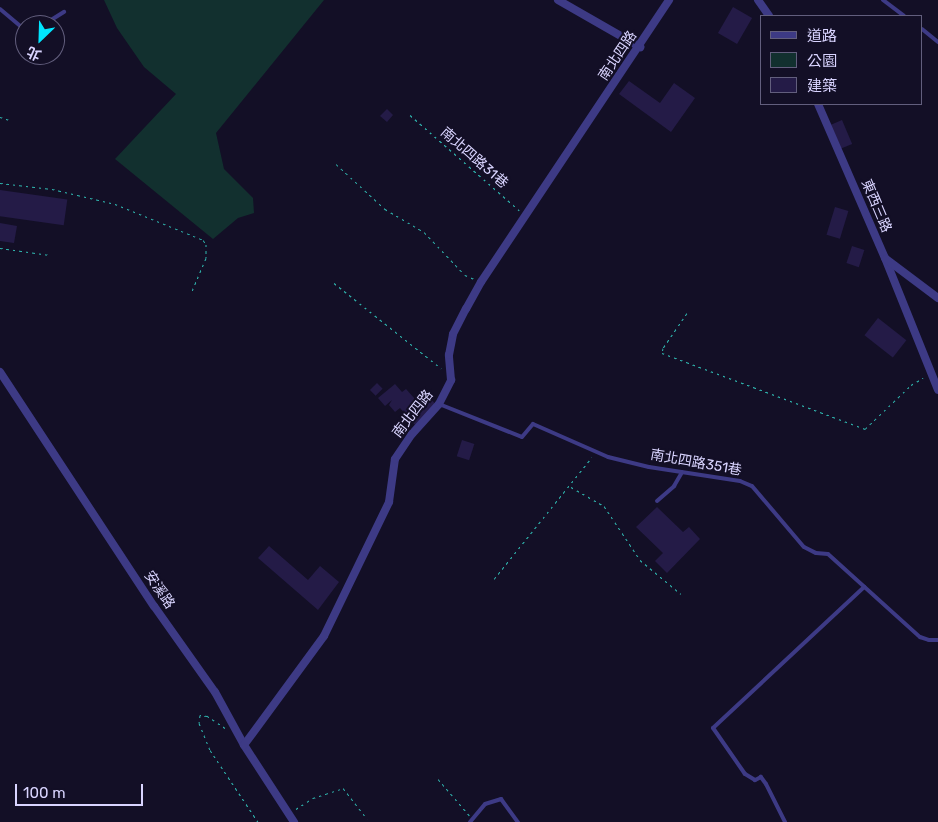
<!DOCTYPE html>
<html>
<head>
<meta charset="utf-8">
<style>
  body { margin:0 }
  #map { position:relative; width:938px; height:822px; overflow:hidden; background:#130f26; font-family:Rubik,"Noto Sans TC",sans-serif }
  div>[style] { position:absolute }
  .green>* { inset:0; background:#12302f }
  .building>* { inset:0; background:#241b47; transform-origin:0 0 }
  .path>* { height:1px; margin-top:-0.5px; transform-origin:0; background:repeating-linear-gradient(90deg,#2fb8b0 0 2.5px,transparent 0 6.5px) }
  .service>* { height:4px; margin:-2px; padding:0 2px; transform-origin:2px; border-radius:2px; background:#3d3a85 }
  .minor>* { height:8px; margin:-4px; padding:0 4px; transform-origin:4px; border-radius:4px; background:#3d3a85 }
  span { translate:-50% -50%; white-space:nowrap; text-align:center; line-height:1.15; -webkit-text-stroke:4px #130f26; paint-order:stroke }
  .street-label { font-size:14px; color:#d9d4ff }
  .legend { position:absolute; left:760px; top:15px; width:162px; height:90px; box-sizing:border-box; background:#130f26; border:1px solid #625e7d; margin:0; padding:6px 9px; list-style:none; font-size:15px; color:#d9d4ff }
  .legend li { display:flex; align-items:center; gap:10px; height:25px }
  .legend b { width:25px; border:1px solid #625e7d }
  .north { position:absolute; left:15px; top:15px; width:50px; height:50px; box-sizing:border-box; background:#130f26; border:1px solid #625e7d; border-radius:50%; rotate:204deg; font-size:14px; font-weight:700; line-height:20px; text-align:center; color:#d9d4ff }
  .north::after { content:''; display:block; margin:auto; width:18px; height:22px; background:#00e5ff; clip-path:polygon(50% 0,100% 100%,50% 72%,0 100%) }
  .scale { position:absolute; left:15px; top:784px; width:128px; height:22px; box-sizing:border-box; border:2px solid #d9d4ff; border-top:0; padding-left:6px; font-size:15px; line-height:18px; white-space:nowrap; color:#d9d4ff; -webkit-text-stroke:4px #130f26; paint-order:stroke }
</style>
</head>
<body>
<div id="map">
  <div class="green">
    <i style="clip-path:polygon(104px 0,324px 0,216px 133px,224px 169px,253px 198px,254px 213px,238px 218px,213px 239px,115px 159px,176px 94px,144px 67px,117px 28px)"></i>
  </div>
  <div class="building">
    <i style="left:733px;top:7px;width:22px;height:30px;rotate:30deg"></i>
    <i style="clip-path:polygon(629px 81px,660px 103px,674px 83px,695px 98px,671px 132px,619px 94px)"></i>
    <i style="clip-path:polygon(387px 109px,393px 115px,387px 122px,380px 116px)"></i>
    <i style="left:842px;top:120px;width:26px;height:12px;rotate:67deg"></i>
    <i style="left:0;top:190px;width:68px;height:26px;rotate:8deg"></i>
    <i style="left:835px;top:207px;width:14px;height:29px;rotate:17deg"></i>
    <i style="clip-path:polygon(0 223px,17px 226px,14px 243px,0 241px)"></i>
    <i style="left:852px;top:246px;width:13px;height:18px;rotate:18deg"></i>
    <i style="left:878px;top:318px;width:36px;height:22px;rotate:38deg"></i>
    <i style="left:377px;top:383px;width:8px;height:10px;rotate:45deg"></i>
    <i style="clip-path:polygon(395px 384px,402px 392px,406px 389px,415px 399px,424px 391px,437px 406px,415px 425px,400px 408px,395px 412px,389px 405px,392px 400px,385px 406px,378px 398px)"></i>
    <i style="left:462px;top:440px;width:13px;height:17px;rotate:18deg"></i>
    <i style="clip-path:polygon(657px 507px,683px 532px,689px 527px,700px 539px,667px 573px,655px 561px,663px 553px,636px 527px)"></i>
    <i style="clip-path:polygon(269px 546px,308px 580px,320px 566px,339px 582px,318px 610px,258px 558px)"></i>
  </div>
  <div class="path">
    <i style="left:410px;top:115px;width:145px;rotate:41.1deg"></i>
    <i style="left:0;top:117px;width:9px;rotate:18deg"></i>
    <i style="left:336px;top:164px;width:67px;rotate:42.6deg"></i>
    <i style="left:385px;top:209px;width:45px;rotate:30.5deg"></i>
    <i style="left:424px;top:232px;width:59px;rotate:46.4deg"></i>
    <i style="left:465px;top:275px;width:10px;rotate:24deg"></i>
    <i style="left:0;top:183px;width:52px;rotate:6.6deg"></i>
    <i style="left:52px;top:189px;width:65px;rotate:13.4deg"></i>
    <i style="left:115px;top:204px;width:95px;rotate:22.2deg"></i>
    <i style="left:203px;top:240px;width:5px;rotate:53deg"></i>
    <i style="left:206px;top:244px;width:14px;rotate:90deg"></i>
    <i style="left:206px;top:258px;width:38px;rotate:113deg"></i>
    <i style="left:0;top:248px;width:50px;rotate:8deg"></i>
    <i style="left:334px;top:283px;width:137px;rotate:38.5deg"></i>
    <i style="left:687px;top:313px;width:42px;rotate:124.4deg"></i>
    <i style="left:663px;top:348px;width:5px;rotate:101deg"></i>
    <i style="left:662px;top:353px;width:217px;rotate:20.5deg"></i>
    <i style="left:865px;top:429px;width:64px;rotate:-43.7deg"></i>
    <i style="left:911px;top:385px;width:14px;rotate:-30deg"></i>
    <i style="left:571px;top:487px;width:38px;rotate:30deg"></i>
    <i style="left:604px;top:506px;width:65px;rotate:56.3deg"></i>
    <i style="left:640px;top:560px;width:53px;rotate:39.7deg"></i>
    <i style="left:494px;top:579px;width:156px;rotate:-51.2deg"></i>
    <i style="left:225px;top:728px;width:22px;rotate:-146deg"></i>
    <i style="left:207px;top:716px;width:7px;rotate:-172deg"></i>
    <i style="left:200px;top:715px;width:8px;rotate:97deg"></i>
    <i style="left:199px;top:723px;width:29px;rotate:68deg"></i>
    <i style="left:210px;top:750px;width:87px;rotate:56.3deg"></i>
    <i style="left:438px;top:779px;width:48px;rotate:49.3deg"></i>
    <i style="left:296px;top:809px;width:20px;rotate:-33deg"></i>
    <i style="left:313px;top:798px;width:32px;rotate:-18deg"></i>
    <i style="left:343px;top:788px;width:39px;rotate:52deg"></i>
  </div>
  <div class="service">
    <i style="left:883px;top:0;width:26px;rotate:37deg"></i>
    <i style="left:0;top:9px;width:33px;rotate:40deg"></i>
    <i style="left:43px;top:25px;width:25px;rotate:-32deg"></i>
    <i style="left:922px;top:29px;width:21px;rotate:39deg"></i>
    <i style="left:439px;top:404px;width:89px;rotate:21.7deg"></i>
    <i style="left:522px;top:437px;width:17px;rotate:-50deg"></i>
    <i style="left:533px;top:424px;width:82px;rotate:23.7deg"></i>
    <i style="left:608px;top:457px;width:42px;rotate:13.7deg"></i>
    <i style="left:649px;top:467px;width:92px;rotate:8.7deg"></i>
    <i style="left:740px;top:481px;width:13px;rotate:23deg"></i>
    <i style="left:752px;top:486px;width:80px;rotate:49.6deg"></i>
    <i style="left:804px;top:547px;width:13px;rotate:27deg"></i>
    <i style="left:816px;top:553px;width:12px;rotate:5deg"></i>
    <i style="left:828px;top:554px;width:124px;rotate:42.1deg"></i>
    <i style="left:920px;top:637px;width:9px;rotate:18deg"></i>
    <i style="left:929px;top:640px;width:9px"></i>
    <i style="left:657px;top:501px;width:23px;rotate:-41deg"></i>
    <i style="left:674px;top:486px;width:16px;rotate:-60deg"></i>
    <i style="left:470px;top:822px;width:23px;rotate:-50deg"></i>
    <i style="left:485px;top:804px;width:17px;rotate:-17deg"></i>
    <i style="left:501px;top:799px;width:29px;rotate:54deg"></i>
    <i style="left:785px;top:822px;width:42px;rotate:-116.6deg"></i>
    <i style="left:766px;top:784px;width:9px;rotate:-126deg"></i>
    <i style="left:761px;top:777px;width:7px;rotate:153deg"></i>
    <i style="left:755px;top:780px;width:12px;rotate:-149deg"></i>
    <i style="left:745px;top:774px;width:56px;rotate:-124.8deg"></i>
    <i style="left:713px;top:728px;width:207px;rotate:-43deg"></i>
  </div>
  <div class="minor">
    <i style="left:558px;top:0;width:95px;rotate:29.8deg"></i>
    <i style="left:758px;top:0;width:19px;rotate:55deg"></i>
    <i style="left:818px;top:104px;width:168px;rotate:66.5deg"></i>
    <i style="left:885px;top:258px;width:142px;rotate:68.1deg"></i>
    <i style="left:886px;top:259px;width:65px;rotate:36.9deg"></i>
    <i style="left:0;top:372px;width:280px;rotate:56.7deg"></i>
    <i style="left:154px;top:606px;width:105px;rotate:54.7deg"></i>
    <i style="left:215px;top:692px;width:60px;rotate:61.3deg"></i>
    <i style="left:244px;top:745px;width:92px;rotate:57deg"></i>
    <i style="left:244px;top:745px;width:135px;rotate:-53.7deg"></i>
    <i style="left:324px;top:636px;width:149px;rotate:-64.1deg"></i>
    <i style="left:389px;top:502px;width:43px;rotate:-82.1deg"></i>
    <i style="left:395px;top:459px;width:30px;rotate:-56deg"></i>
    <i style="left:412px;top:434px;width:40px;rotate:-48deg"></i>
    <i style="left:439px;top:404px;width:27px;rotate:-63deg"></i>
    <i style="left:451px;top:380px;width:25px;rotate:-95deg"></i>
    <i style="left:449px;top:355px;width:21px;rotate:-79deg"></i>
    <i style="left:453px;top:334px;width:28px;rotate:-63deg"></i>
    <i style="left:466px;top:309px;width:31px;rotate:-61deg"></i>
    <i style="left:481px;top:282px;width:339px;rotate:-56.3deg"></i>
  </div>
  <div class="street-label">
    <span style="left:618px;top:56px;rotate:-56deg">南北四路</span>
    <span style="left:474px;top:158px;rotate:41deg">南北四路31巷</span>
    <span style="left:876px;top:206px;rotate:67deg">東西三路</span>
    <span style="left:413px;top:414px;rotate:-52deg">南北四路</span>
    <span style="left:696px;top:463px;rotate:10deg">南北四路351巷</span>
    <span style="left:159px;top:590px;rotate:56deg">安溪路</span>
  </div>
  <ul class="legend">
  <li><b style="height:6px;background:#3d3a85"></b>道路</li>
  <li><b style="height:14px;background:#12302f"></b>公園</li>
  <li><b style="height:14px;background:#241b47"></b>建築</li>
  </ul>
  <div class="north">北</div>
  <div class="scale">100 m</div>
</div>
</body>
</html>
